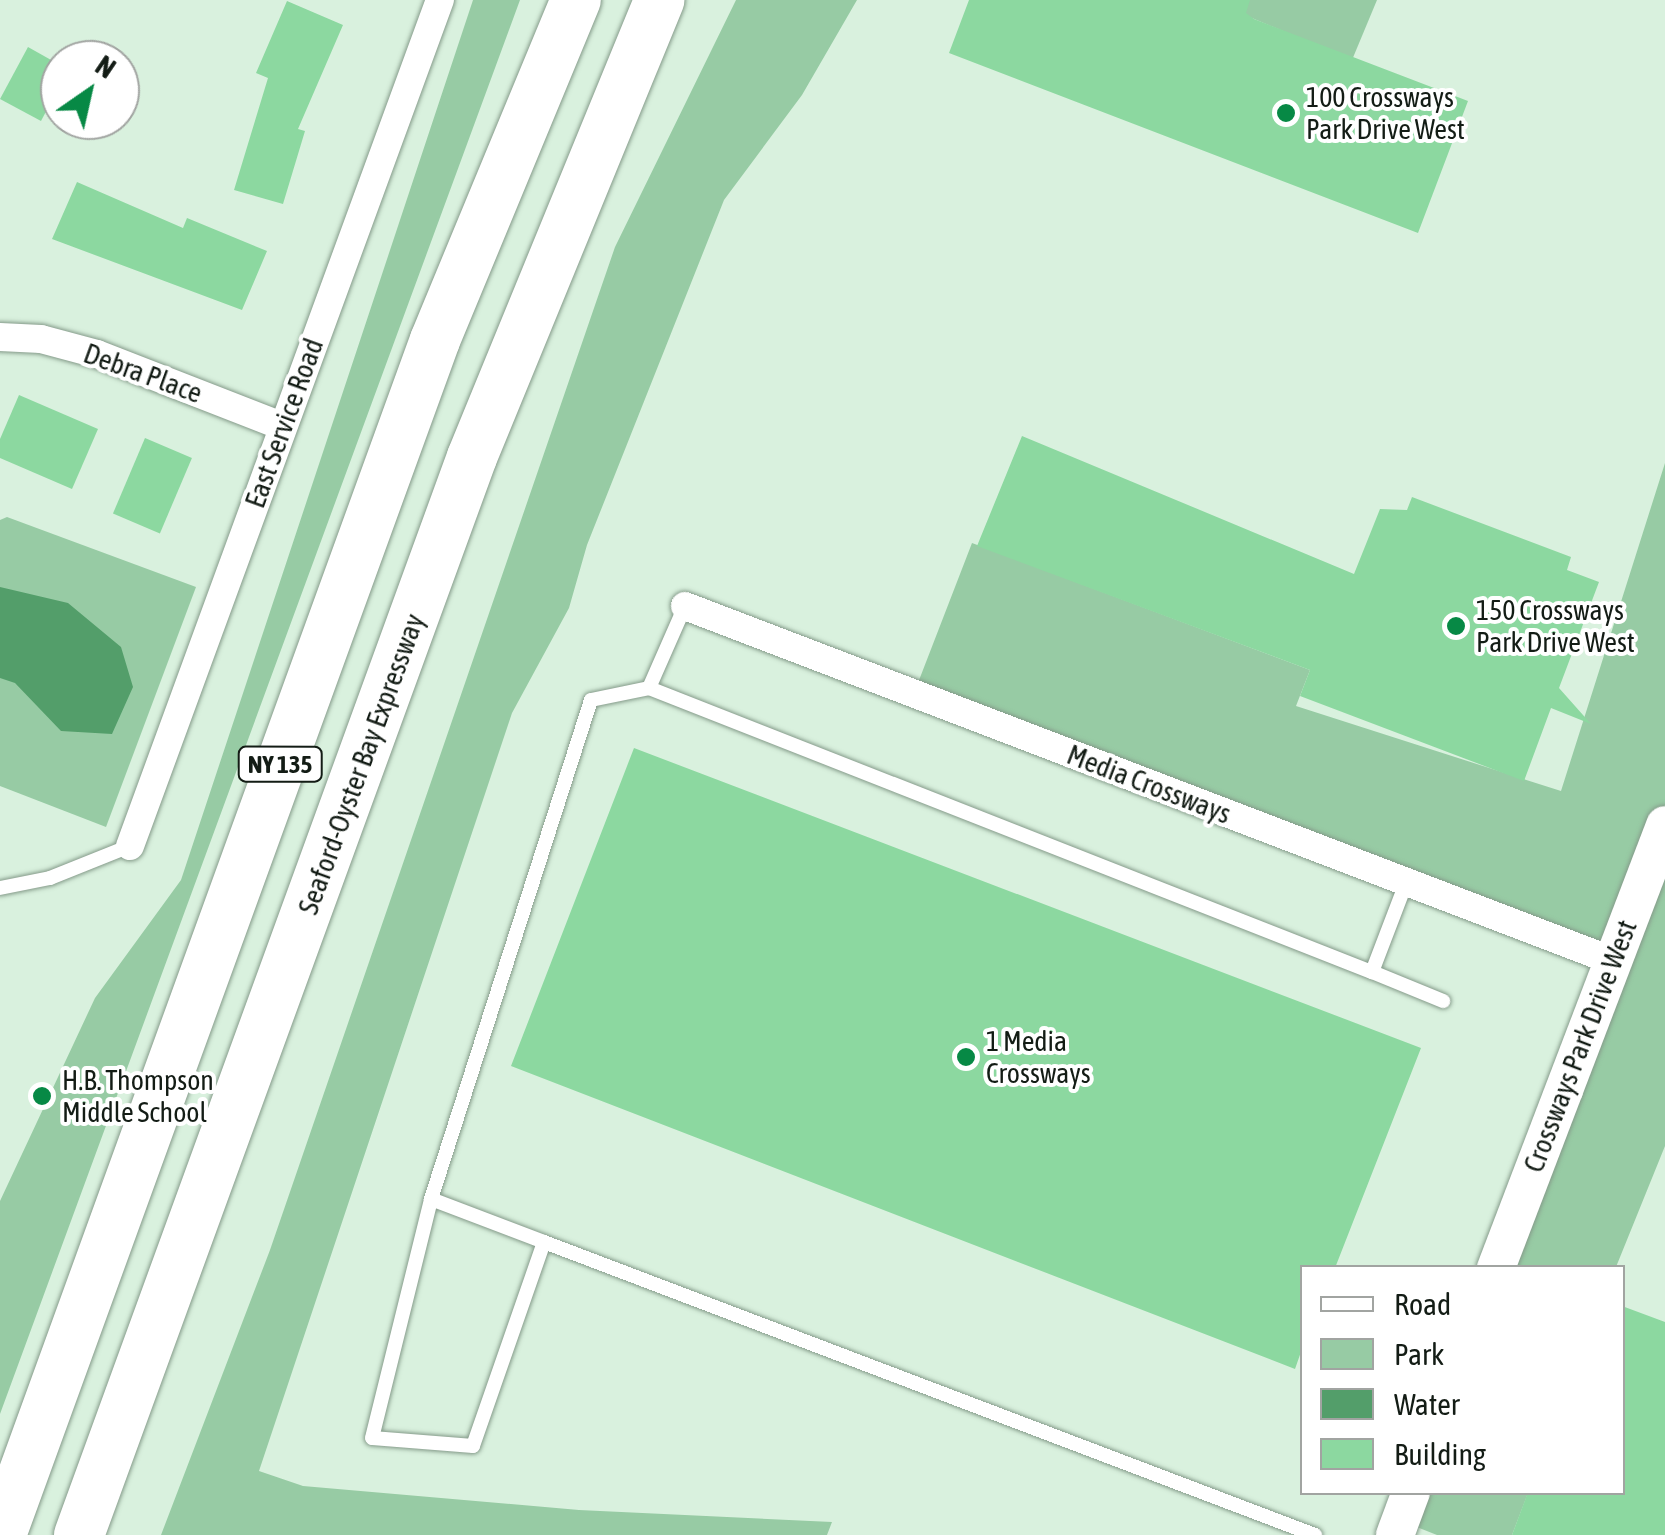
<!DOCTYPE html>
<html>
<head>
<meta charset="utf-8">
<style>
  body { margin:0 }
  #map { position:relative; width:1665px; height:1535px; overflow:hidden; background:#d9f1de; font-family:"Asap Condensed",sans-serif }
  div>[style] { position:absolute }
  .green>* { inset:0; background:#97cba4 }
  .water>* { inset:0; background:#539e6a }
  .building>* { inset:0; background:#8cd8a0; transform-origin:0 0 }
  .roads { filter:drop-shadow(0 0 2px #859b8a) drop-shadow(0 0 2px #859b8a) }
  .lane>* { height:14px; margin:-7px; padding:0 7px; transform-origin:7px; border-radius:7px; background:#fff }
  .street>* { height:28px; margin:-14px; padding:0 14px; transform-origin:14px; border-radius:14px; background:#fff }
  .secondary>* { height:38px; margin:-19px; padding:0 19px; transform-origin:19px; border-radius:19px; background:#fff }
  .highway>* { height:50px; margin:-25px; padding:0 25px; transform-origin:25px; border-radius:25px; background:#fff }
  .dots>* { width:28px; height:28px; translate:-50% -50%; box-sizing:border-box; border:5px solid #fff; border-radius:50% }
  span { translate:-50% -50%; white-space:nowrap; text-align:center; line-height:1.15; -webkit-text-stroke:8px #fff; paint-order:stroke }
  .shield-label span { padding:2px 8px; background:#fff; border:2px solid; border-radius:8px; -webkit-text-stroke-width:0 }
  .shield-label { font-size:25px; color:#131c15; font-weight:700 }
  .poi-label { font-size:28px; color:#131c15 }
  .left { translate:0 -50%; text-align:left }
  .street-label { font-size:28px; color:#131c15 }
  .legend { position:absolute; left:1300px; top:1265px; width:325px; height:230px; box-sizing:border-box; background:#fff; border:2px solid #a1a4a1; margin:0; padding:12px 18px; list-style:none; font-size:30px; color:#131c15 }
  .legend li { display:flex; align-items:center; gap:20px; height:50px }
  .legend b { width:50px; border:2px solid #a1a4a1 }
  .north { position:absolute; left:40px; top:40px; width:100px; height:100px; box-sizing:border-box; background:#fff; border:2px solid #a1a4a1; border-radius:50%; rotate:34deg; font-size:28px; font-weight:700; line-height:40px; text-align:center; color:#131c15 }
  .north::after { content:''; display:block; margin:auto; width:35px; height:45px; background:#078945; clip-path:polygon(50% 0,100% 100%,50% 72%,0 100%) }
</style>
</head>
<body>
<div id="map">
  <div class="green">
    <i style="clip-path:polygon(473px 0,520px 0,0 1414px,0 1201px,95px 998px,181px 880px)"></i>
    <i style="clip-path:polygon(736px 0,857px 0,802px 95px,724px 200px,587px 545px,569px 608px,512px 713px,259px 1471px,303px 1486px,579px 1510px,832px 1522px,827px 1535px,161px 1535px,270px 1250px,615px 247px)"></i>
    <i style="clip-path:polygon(1209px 0,1377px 0,1352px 60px)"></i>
    <i style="clip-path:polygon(1665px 463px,1665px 1146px,1616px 1267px,1496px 1267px,1613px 962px,916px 688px,972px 543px,1310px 670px,1296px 706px,1561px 791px)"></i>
    <i style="clip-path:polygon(7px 517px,196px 587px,106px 827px,0 786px,0 520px)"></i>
    <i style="clip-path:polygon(1410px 1493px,1528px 1493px,1512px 1535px,1437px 1535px,1399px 1520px)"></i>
  </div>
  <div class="water">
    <i style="clip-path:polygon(0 587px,68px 603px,121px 647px,133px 687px,112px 734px,61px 731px,15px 683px,0 678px)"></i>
  </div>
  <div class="building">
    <i style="clip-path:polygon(969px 0,1250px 0,1246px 13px,1254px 19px,1468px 101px,1418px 233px,949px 53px)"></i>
    <i style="clip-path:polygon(287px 1px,343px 25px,298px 129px,305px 131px,283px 204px,234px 190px,268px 78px,256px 73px)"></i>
    <i style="clip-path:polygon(28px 47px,60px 65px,60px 85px,41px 121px,0 99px)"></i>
    <i style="clip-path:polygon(77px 182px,183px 228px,187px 218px,267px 251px,242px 310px,52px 239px)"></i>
    <i style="clip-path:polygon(19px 395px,98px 429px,72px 489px,0 458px,0 439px)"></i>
    <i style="clip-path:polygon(1022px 436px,1354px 574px,1380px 509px,1407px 510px,1412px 497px,1571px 557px,1567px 570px,1599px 582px,1559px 688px,1591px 724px,1551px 708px,1524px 781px,1300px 696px,1310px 670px,977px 546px)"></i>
    <i style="left:145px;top:438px;width:51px;height:82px;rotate:23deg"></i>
    <i style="clip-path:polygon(634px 748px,1421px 1048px,1335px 1268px,1302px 1268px,1302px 1349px,1295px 1369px,511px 1066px)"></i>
    <i style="clip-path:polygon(1622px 1306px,1665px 1322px,1665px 1535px,1512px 1535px,1528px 1492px,1622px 1492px)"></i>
  </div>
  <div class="roads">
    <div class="lane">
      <i style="left:649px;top:688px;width:777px;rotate:21.45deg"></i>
      <i style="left:1372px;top:972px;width:95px;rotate:-69.1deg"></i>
      <i style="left:0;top:888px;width:51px;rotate:-11.3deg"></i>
      <i style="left:50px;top:878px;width:86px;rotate:-21.8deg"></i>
      <i style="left:1372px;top:972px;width:77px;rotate:22.2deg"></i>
      <i style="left:431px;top:1199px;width:121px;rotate:20.8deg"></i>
      <i style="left:544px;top:1242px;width:216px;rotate:109.2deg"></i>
      <i style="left:473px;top:1446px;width:101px;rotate:-175.5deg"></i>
      <i style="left:372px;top:1438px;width:246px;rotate:-76.1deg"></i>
      <i style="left:431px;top:1199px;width:524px;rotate:-72.22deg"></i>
      <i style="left:591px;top:700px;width:59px;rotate:-11.7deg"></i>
      <i style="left:649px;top:688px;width:90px;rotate:-66.3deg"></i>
      <i style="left:544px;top:1242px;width:825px;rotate:20.81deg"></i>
    </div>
    <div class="street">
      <i style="left:0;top:337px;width:41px;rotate:2.8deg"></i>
      <i style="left:41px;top:339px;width:58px;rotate:15deg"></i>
      <i style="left:97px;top:354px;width:199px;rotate:21.3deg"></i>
      <i style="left:685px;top:606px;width:994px;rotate:20.93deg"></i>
      <i style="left:130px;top:846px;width:901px;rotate:-69.88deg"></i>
    </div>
    <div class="secondary">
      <i style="left:1496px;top:1268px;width:474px;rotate:-69.1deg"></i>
      <i style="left:1395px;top:1535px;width:46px;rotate:-69.6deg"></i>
    </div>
    <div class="highway">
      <i style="left:1px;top:1535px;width:1271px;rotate:-70.04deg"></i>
      <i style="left:435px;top:340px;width:368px;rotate:-67.5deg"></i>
      <i style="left:79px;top:1535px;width:1147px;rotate:-69.97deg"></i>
      <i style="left:472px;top:457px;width:494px;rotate:-67.7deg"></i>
    </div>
  </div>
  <div class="dots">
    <i style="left:1286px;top:113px;background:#078945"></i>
    <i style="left:1456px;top:626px;background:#078945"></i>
    <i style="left:966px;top:1057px;background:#078945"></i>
    <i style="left:42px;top:1096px;background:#078945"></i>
  </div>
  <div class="shield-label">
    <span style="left:280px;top:764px">NY 135</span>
  </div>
  <div class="poi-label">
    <span class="left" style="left:1306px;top:113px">100 Crossways<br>Park Drive West</span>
    <span class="left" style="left:1476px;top:626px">150 Crossways<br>Park Drive West</span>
    <span class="left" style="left:986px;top:1057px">1 Media<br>Crossways</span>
    <span class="left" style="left:62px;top:1096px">H.B. Thompson<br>Middle School</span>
  </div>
  <div class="street-label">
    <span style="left:143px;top:373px;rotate:20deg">Debra Place</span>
    <span style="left:284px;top:423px;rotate:-70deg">East Service Road</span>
    <span style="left:361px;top:764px;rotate:-70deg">Seaford-Oyster Bay Expressway</span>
    <span style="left:1149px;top:784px;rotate:21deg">Media Crossways</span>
    <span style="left:1580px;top:1046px;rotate:-69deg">Crossways Park Drive West</span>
  </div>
  <ul class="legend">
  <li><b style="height:12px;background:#fff"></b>Road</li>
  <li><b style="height:28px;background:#97cba4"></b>Park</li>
  <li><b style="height:28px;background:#539e6a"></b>Water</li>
  <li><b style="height:28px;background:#8cd8a0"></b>Building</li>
  </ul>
  <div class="north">N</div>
</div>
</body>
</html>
